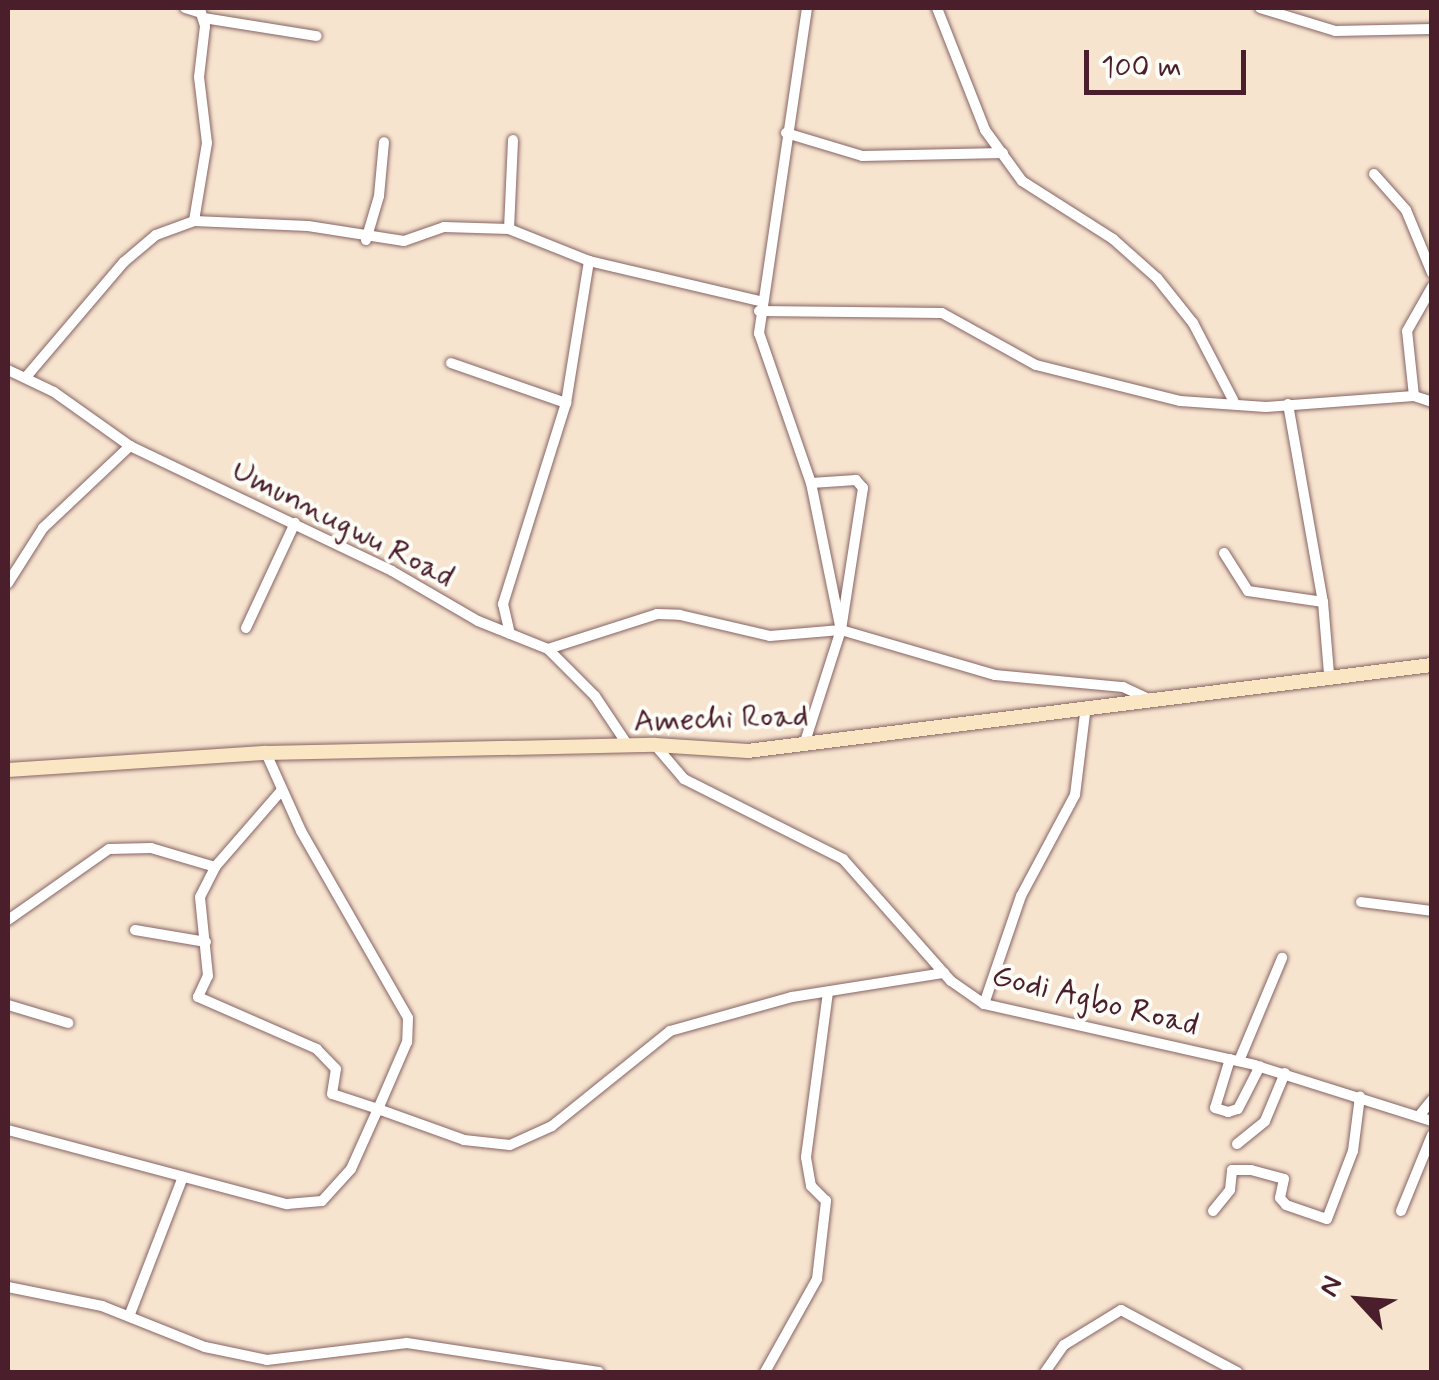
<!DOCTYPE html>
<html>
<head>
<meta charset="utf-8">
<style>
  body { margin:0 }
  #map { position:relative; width:1439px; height:1380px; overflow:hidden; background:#f7e4cf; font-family:Mynerve,sans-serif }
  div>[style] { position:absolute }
  .roads { filter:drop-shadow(0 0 2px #876464) drop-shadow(0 0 2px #876464) }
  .minor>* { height:10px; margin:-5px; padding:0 5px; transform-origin:5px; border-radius:5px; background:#fff }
  .secondary>* { height:14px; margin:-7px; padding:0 7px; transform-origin:7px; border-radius:7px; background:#fbe6c3 }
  span { translate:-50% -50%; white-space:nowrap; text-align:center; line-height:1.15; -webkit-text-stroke:8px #fdfcf7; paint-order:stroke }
  .street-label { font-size:32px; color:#4a1f2b }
  .frame { position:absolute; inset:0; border:10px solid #4a1f2b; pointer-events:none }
  .north { position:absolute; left:1309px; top:1250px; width:100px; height:100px; -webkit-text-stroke:8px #fdfcf7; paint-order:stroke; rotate:296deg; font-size:28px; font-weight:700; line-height:40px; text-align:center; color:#4a1f2b }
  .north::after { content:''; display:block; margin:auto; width:35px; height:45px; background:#4a1f2b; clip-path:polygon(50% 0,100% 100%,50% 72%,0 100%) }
  .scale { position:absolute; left:1084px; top:50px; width:162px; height:45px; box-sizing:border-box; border:5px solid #4a1f2b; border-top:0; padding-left:12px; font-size:30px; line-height:35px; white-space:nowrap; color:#4a1f2b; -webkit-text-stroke:8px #fdfcf7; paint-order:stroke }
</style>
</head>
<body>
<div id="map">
  <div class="roads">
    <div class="minor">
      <i style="left:185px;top:8px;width:17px;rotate:17deg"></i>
      <i style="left:201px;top:13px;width:14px;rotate:73deg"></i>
      <i style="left:205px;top:26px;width:51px;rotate:96.7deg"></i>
      <i style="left:199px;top:77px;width:66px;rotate:83.1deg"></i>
      <i style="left:207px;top:143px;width:79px;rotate:99.5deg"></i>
      <i style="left:807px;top:8px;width:329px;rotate:98.4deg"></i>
      <i style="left:759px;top:333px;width:159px;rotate:70.9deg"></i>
      <i style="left:811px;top:483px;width:150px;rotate:78.5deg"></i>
      <i style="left:937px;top:8px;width:131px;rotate:68.5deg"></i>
      <i style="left:985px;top:130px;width:63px;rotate:54deg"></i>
      <i style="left:1022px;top:181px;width:108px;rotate:32.5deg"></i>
      <i style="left:1113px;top:239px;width:59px;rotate:41.6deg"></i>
      <i style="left:1157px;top:278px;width:58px;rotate:51.3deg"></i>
      <i style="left:1193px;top:323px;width:87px;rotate:62.5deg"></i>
      <i style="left:1260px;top:8px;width:78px;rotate:17deg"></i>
      <i style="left:1335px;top:31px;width:97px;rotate:-1.2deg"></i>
      <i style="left:204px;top:18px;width:114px;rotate:9.1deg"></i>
      <i style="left:786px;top:133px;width:79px;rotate:16.8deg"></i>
      <i style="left:862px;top:156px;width:141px;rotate:-1.2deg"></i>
      <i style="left:1374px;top:174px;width:48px;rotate:48.4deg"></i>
      <i style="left:1406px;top:210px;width:68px;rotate:67.6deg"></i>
      <i style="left:509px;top:229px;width:89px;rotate:-87.4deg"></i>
      <i style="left:366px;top:240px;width:46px;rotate:-73.5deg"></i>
      <i style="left:379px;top:196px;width:54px;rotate:-84.7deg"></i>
      <i style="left:759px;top:311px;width:183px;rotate:0.6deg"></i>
      <i style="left:942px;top:313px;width:107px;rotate:29deg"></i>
      <i style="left:1036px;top:365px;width:148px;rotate:14deg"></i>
      <i style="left:1180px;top:401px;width:86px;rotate:4deg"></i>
      <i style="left:1266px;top:407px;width:148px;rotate:-4.3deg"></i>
      <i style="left:1414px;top:396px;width:19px;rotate:18deg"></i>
      <i style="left:451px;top:363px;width:122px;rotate:19.2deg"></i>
      <i style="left:8px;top:370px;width:51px;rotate:25.6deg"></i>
      <i style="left:54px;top:392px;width:93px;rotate:35.4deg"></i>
      <i style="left:130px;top:446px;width:290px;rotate:25.5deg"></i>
      <i style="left:392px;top:571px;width:99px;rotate:30.2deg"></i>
      <i style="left:478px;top:621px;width:75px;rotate:21.8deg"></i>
      <i style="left:548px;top:649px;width:66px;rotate:45deg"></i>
      <i style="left:595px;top:696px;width:61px;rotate:56.3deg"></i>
      <i style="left:26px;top:377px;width:151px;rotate:-49.6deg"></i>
      <i style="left:124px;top:262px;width:42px;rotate:-40.2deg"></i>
      <i style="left:156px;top:235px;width:40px;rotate:-20.2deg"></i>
      <i style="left:194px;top:221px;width:114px;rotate:2.5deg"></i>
      <i style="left:308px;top:226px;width:97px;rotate:8.9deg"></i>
      <i style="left:404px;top:241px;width:42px;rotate:-19.3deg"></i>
      <i style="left:444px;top:227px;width:65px;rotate:1.8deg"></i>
      <i style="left:509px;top:229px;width:86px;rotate:21.8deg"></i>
      <i style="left:589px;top:261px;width:175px;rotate:13.2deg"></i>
      <i style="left:1414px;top:396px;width:65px;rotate:-96.1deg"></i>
      <i style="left:1407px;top:331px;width:51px;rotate:-60.4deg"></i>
      <i style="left:1288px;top:404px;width:201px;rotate:80deg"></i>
      <i style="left:1323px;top:602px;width:72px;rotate:85.2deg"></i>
      <i style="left:1224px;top:553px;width:45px;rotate:57.7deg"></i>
      <i style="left:1248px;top:591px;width:76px;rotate:8.3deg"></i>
      <i style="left:8px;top:583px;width:65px;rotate:-57.5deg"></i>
      <i style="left:43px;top:528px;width:120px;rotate:-43.3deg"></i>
      <i style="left:246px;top:628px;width:116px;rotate:-65deg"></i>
      <i style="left:510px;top:634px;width:31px;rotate:-103deg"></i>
      <i style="left:503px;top:604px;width:211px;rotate:-72.6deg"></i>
      <i style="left:566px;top:403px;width:144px;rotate:-80.8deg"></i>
      <i style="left:548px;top:649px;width:114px;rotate:-17.8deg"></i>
      <i style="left:657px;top:614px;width:23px;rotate:2deg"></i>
      <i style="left:680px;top:615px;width:92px;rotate:13.1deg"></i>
      <i style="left:770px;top:636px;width:71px;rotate:-4.8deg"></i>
      <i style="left:841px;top:630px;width:160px;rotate:16.3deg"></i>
      <i style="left:995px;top:675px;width:129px;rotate:5.4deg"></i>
      <i style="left:1123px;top:687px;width:33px;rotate:25deg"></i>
      <i style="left:655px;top:745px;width:45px;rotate:49.5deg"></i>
      <i style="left:684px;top:779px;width:178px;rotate:26.7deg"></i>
      <i style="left:843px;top:859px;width:163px;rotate:48.5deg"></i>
      <i style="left:951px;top:981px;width:40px;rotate:34.9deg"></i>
      <i style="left:984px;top:1004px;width:277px;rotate:12.7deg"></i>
      <i style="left:1254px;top:1065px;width:187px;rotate:17.5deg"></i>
      <i style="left:804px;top:745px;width:121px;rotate:-72.2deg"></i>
      <i style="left:841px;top:630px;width:144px;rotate:-81.2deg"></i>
      <i style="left:863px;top:488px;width:11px;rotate:-131deg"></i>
      <i style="left:856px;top:480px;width:45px;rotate:176.2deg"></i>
      <i style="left:266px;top:753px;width:85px;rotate:65.8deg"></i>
      <i style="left:301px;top:831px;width:215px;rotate:60.2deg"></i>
      <i style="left:408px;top:1018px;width:24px;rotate:92deg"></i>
      <i style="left:407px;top:1042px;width:73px;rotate:113.4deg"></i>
      <i style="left:378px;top:1109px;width:91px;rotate:19.8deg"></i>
      <i style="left:464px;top:1140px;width:46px;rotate:6.2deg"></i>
      <i style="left:510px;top:1145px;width:46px;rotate:-24.3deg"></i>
      <i style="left:552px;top:1126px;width:151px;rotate:-38.8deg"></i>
      <i style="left:670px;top:1031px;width:127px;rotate:-15.6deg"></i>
      <i style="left:792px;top:997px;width:154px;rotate:-9deg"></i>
      <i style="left:1361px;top:902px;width:72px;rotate:7.2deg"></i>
      <i style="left:8px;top:920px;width:123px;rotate:-35.1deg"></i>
      <i style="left:109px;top:849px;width:42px;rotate:-1.4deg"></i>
      <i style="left:151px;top:848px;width:67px;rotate:16.5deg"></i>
      <i style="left:215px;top:867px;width:101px;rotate:-49deg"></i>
      <i style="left:135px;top:930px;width:72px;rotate:9.6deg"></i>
      <i style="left:984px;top:1004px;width:114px;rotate:-71.1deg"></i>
      <i style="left:1021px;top:896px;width:115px;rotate:-61.9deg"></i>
      <i style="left:1075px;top:795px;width:83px;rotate:-83deg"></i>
      <i style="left:8px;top:1005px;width:63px;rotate:16.7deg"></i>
      <i style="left:1230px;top:1059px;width:51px;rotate:107deg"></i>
      <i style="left:1215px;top:1108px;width:14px;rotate:17deg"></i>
      <i style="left:1228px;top:1112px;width:10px;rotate:-17deg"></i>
      <i style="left:1238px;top:1109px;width:48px;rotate:-62.9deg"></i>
      <i style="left:1239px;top:1061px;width:112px;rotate:-67.3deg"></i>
      <i style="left:1419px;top:1116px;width:21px;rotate:-51deg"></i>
      <i style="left:8px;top:1130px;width:289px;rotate:14.9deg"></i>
      <i style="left:287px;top:1204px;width:35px;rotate:-5deg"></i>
      <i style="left:322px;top:1201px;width:43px;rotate:-47.8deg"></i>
      <i style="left:351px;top:1169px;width:66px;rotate:-65.8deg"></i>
      <i style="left:378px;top:1109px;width:48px;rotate:-161.9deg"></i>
      <i style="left:332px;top:1094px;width:25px;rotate:-81deg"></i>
      <i style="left:336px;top:1069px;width:28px;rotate:-134deg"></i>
      <i style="left:317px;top:1049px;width:130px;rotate:-156.4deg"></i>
      <i style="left:198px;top:997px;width:23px;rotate:-65deg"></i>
      <i style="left:208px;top:976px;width:79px;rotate:-95.8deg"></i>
      <i style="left:200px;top:897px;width:34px;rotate:-63deg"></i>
      <i style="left:1237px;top:1144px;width:36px;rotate:-39deg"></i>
      <i style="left:1265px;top:1121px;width:52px;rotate:-67.4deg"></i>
      <i style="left:1213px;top:1211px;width:27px;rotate:-51deg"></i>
      <i style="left:1230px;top:1190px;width:20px;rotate:-84deg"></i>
      <i style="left:1232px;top:1170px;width:19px"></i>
      <i style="left:1251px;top:1170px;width:34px;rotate:15deg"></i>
      <i style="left:1284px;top:1179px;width:19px;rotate:102deg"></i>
      <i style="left:1280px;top:1198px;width:9px;rotate:49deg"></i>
      <i style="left:1286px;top:1205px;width:43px;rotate:18.9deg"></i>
      <i style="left:1327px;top:1219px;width:73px;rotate:-69.1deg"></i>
      <i style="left:1353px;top:1151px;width:55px;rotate:-82.7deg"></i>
      <i style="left:1401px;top:1211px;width:82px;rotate:-67.8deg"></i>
      <i style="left:8px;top:1287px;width:96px;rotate:11.4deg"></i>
      <i style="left:102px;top:1306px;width:111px;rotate:21.7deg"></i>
      <i style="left:205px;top:1347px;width:63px;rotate:11.8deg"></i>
      <i style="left:267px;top:1360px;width:141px;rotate:-6.9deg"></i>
      <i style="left:407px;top:1343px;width:194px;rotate:8.6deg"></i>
      <i style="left:130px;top:1314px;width:147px;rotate:-68.9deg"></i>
      <i style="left:765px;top:1372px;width:107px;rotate:-60.8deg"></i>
      <i style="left:817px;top:1279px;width:79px;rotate:-83.4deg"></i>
      <i style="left:826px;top:1201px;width:21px;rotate:-135deg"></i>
      <i style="left:811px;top:1186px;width:29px;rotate:-100deg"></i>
      <i style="left:806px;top:1157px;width:166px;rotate:-82.4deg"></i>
      <i style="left:1045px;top:1372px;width:33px;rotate:-55deg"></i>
      <i style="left:1064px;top:1345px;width:67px;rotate:-31.6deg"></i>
      <i style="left:1121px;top:1310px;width:132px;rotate:28.1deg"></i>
    </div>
    <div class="secondary">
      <i style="left:8px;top:770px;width:259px;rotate:-3.8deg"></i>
      <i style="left:266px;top:753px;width:389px;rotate:-1.2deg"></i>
      <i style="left:655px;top:745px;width:93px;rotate:3.7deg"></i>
      <i style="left:748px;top:751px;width:689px;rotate:-7.17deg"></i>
    </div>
  </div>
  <div class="street-label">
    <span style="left:343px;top:524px;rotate:27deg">Umunnugwu Road</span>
    <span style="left:721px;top:719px;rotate:-2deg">Amechi Road</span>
    <span style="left:1095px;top:1001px;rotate:14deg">Godi Agbo Road</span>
  </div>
  <div class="frame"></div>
  <div class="north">N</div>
  <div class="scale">100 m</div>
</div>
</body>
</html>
